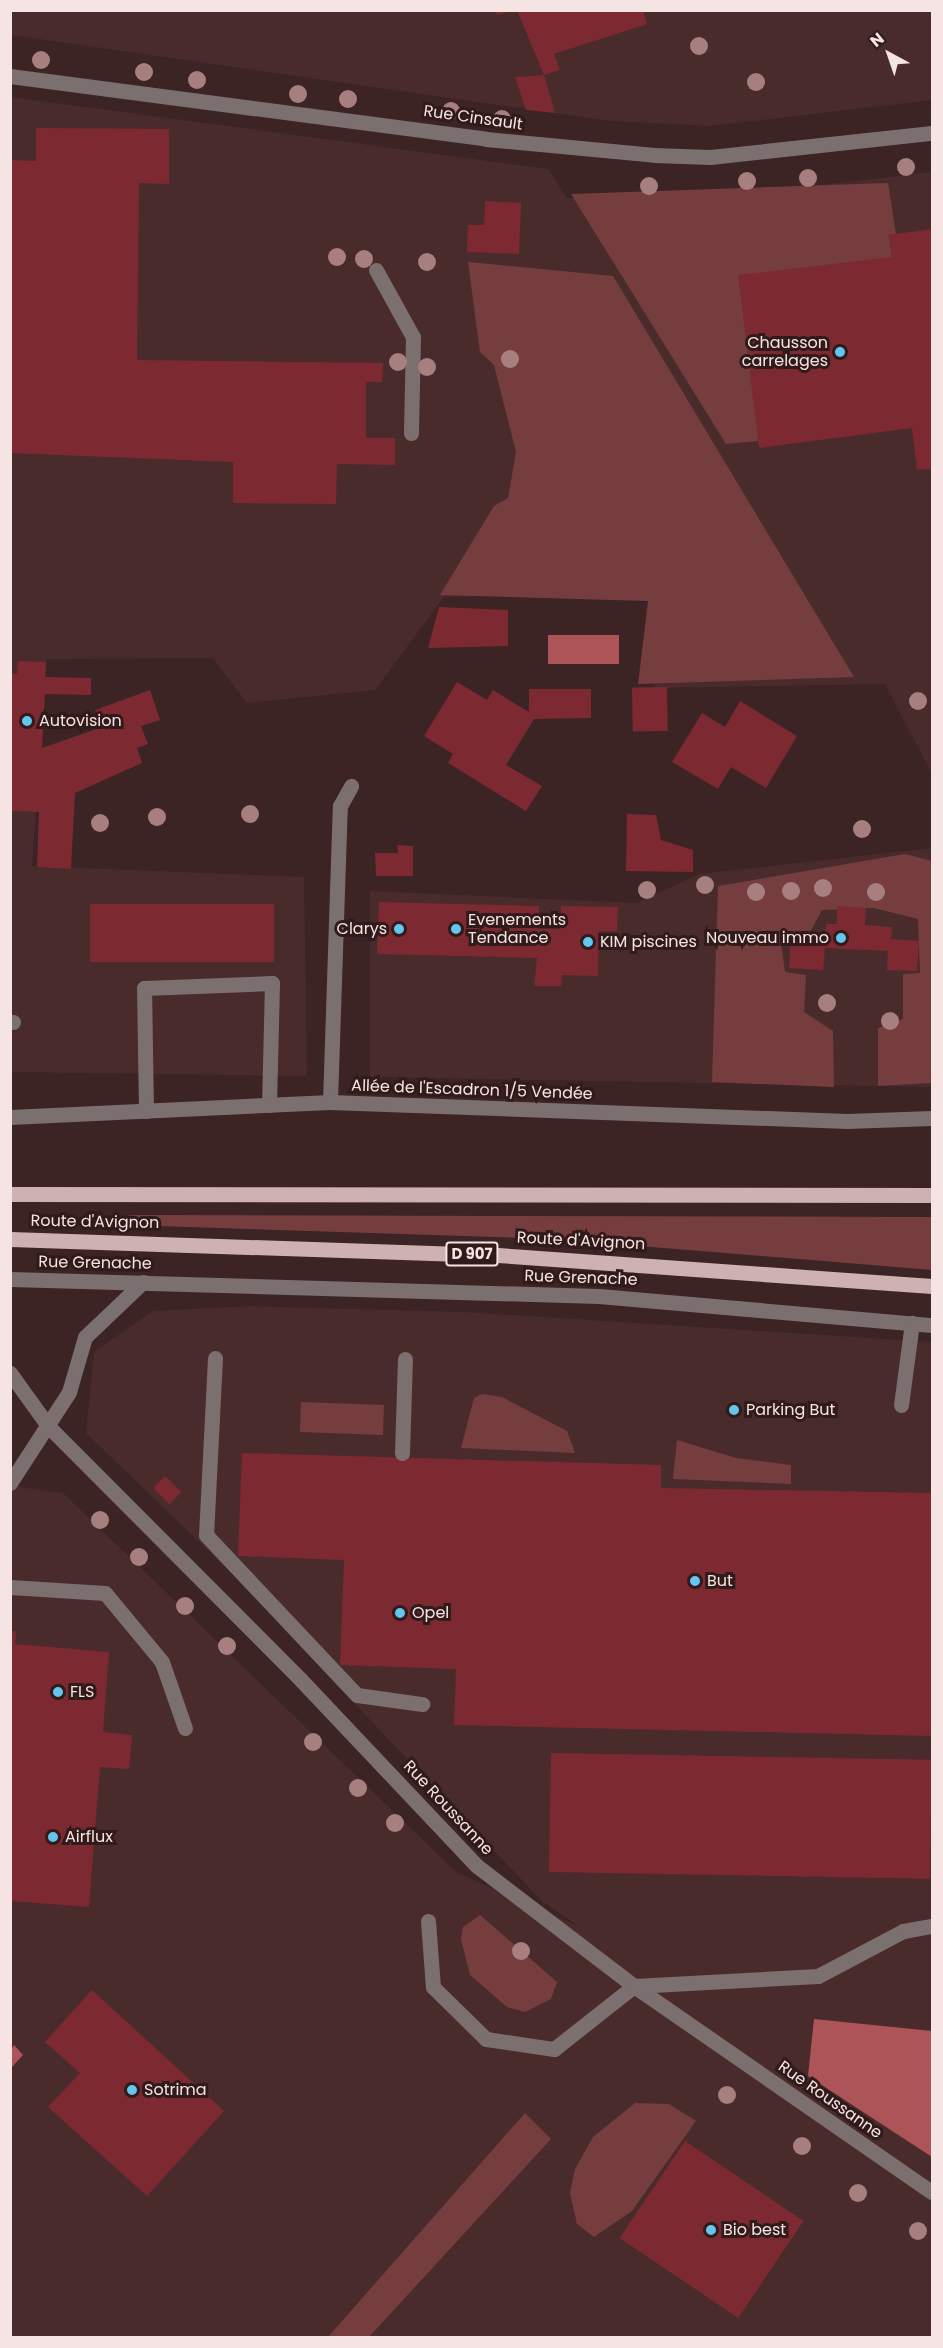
<!DOCTYPE html>
<html>
<head>
<meta charset="utf-8">
<style>
  body { margin:0 }
  #map { position:relative; width:943px; height:2348px; overflow:hidden; background:#3c2324; font-family:Poppins,sans-serif }
  div>[style] { position:absolute }
  .built>* { inset:0; background:#4a2b2c }
  .green>* { inset:0; background:#763d3f; transform-origin:0 0 }
  .water>* { inset:0; background:#ad5459; transform-origin:0 0 }
  .building>* { inset:0; background:#7d2931; transform-origin:0 0 }
  .minor>* { height:15px; margin:-7.5px; padding:0 7.5px; transform-origin:7.5px; border-radius:7.5px; background:#7c6f6f }
  .major>* { height:15px; margin:-7.5px; padding:0 7.5px; transform-origin:7.5px; border-radius:7.5px; background:#ceb2b2 }
  .trees>* { width:18px; height:18px; margin:-9px; border-radius:50%; background:#a77f7f }
  .dots>* { width:16px; height:16px; translate:-50% -50%; box-sizing:border-box; border:3px solid #311a1a; border-radius:50% }
  span { translate:-50% -50%; white-space:nowrap; text-align:center; line-height:1.15; -webkit-text-stroke:6px #311a1a; paint-order:stroke }
  .shield-label span { padding:2px 4px; background:#311a1a; border:2px solid; border-radius:4px; -webkit-text-stroke-width:0 }
  .shield-label { font-size:15px; color:#f5e4e3; font-weight:700 }
  .street-label { font-size:16px; color:#f5e4e3 }
  .poi-label { font-size:16px; color:#f5e4e3 }
  .right { translate:-100% -50%; text-align:right }
  .left { translate:0 -50%; text-align:left }
  .frame { position:absolute; inset:0; border:12px solid #f5e4e3; pointer-events:none }
  .north { position:absolute; left:859px; top:24px; width:60px; height:60px; -webkit-text-stroke:4px #311a1a; paint-order:stroke; rotate:320deg; font-size:16px; font-weight:700; line-height:24px; text-align:center; color:#f5e4e3 }
  .north::after { content:''; display:block; margin:auto; width:21px; height:27px; background:#f5e4e3; clip-path:polygon(50% 0,100% 100%,50% 72%,0 100%) }
</style>
</head>
<body>
<div id="map">
  <div class="built">
    <i style="clip-path:polygon(11px 10px,932px 11px,932px 100px,710px 126px,610px 121px,11px 35px)"></i>
    <i style="clip-path:polygon(11px 97px,548px 169px,567px 198px,701px 199px,932px 172px,932px 774px,885px 684px,654px 688px,658px 591px,444px 597px,375px 690px,247px 703px,213px 658px,47px 659px,32px 866px,304px 877px,307px 1076px,11px 1072px)"></i>
    <i style="clip-path:polygon(932px 848px,932px 1087px,370px 1077px,370px 891px,637px 903px,699px 874px)"></i>
    <i style="clip-path:polygon(249px 1306px,464px 1312px,932px 1342px,932px 2337px,11px 2338px,11px 1486px,63px 1493px,456px 1872px,580px 1927px,543px 1902px,224px 1566px,86px 1433px,94px 1352px,153px 1311px)"></i>
  </div>
  <div class="green">
    <i style="clip-path:polygon(888px 183px,896px 234px,889px 235px,892px 257px,758px 441px,726px 444px,571px 194px)"></i>
    <i style="clip-path:polygon(468px 262px,613px 276px,854px 677px,638px 684px,648px 601px,440px 595px,494px 506px,508px 498px,516px 452px,494px 365px,480px 352px)"></i>
    <i style="clip-path:polygon(905px 854px,932px 861px,932px 1083px,878px 1086px,878px 1028px,903px 1019px,903px 974px,920px 973px,918px 919px,874px 908px,822px 910px,809px 934px,780px 935px,785px 972px,806px 975px,804px 1012px,833px 1031px,834px 1087px,712px 1082px,718px 886px)"></i>
    <i style="clip-path:polygon(128px 1215px,932px 1217px,932px 1270px,554px 1239px,128px 1225px)"></i>
    <i style="clip-path:polygon(482px 1394px,502px 1397px,567px 1431px,575px 1453px,461px 1448px,474px 1398px)"></i>
    <i style="left:301px;top:1402px;width:83px;height:30px;rotate:2deg"></i>
    <i style="clip-path:polygon(677px 1440px,736px 1458px,791px 1465px,791px 1484px,673px 1479px)"></i>
    <i style="clip-path:polygon(480px 1915px,557px 1982px,551px 1999px,525px 2012px,507px 2007px,470px 1975px,461px 1939px,463px 1927px)"></i>
    <i style="clip-path:polygon(635px 2103px,669px 2104px,696px 2121px,632px 2211px,594px 2237px,577px 2224px,570px 2193px,575px 2169px,593px 2137px)"></i>
    <i style="clip-path:polygon(525px 2113px,551px 2139px,369px 2337px,328px 2337px)"></i>
  </div>
  <div class="water">
    <i style="left:619px;top:635px;width:29px;height:71px;rotate:90deg"></i>
    <i style="clip-path:polygon(814px 2019px,932px 2031px,932px 2157px,808px 2076px)"></i>
    <i style="clip-path:polygon(14px 2045px,23px 2055px,11px 2068px,11px 2050px)"></i>
  </div>
  <div class="building">
    <i style="clip-path:polygon(496px 10px,511px 10px,511px 11px,497px 15px)"></i>
    <i style="clip-path:polygon(517px 10px,643px 10px,647px 24px,554px 54px,560px 70px,544px 75px)"></i>
    <i style="clip-path:polygon(544px 75px,555px 113px,526px 110px,515px 77px)"></i>
    <i style="clip-path:polygon(36px 128px,169px 129px,169px 184px,139px 183px,137px 360px,383px 363px,382px 382px,366px 382px,366px 438px,395px 438px,395px 465px,337px 464px,336px 504px,233px 503px,233px 462px,10px 453px,10px 160px,36px 161px)"></i>
    <i style="clip-path:polygon(485px 201px,521px 203px,519px 254px,467px 252px,468px 225px,484px 225px)"></i>
    <i style="clip-path:polygon(932px 229px,932px 469px,917px 470px,912px 428px,759px 448px,738px 275px,892px 257px,889px 235px)"></i>
    <i style="clip-path:polygon(439px 607px,508px 610px,508px 646px,428px 648px)"></i>
    <i style="clip-path:polygon(18px 661px,46px 662px,45px 677px,91px 678px,91px 695px,45px 694px,42px 748px,102px 727px,95px 710px,150px 690px,160px 720px,141px 726px,148px 744px,137px 748px,142px 763px,75px 793px,71px 869px,37px 867px,39px 812px,10px 811px,10px 673px,17px 674px)"></i>
    <i style="clip-path:polygon(457px 682px,487px 700px,493px 690px,529px 712px,529px 689px,591px 689px,591px 718px,534px 719px,506px 765px,542px 786px,526px 811px,448px 763px,453px 754px,424px 736px)"></i>
    <i style="left:667px;top:687px;width:44px;height:35px;rotate:89deg"></i>
    <i style="clip-path:polygon(740px 701px,797px 736px,766px 788px,731px 767px,718px 789px,672px 762px,702px 713px,725px 727px)"></i>
    <i style="clip-path:polygon(627px 814px,656px 815px,661px 840px,693px 850px,693px 872px,626px 871px)"></i>
    <i style="clip-path:polygon(397px 845px,413px 846px,413px 876px,376px 876px,375px 853px,398px 853px)"></i>
    <i style="clip-path:polygon(379px 902px,539px 906px,538px 929px,561px 929px,561px 906px,618px 907px,617px 931px,599px 931px,598px 976px,562px 975px,561px 986px,534px 986px,537px 958px,377px 954px)"></i>
    <i style="left:274px;top:904px;width:58px;height:184px;rotate:90deg"></i>
    <i style="clip-path:polygon(837px 906px,866px 908px,865px 925px,892px 927px,891px 939px,919px 941px,917px 971px,887px 970px,888px 951px,825px 948px,823px 970px,789px 968px,791px 935px,825px 937px,826px 924px,837px 924px)"></i>
    <i style="clip-path:polygon(242px 1453px,661px 1465px,661px 1488px,932px 1493px,932px 1736px,454px 1725px,456px 1669px,340px 1665px,344px 1560px,238px 1556px)"></i>
    <i style="left:165px;top:1476px;width:23px;height:17px;rotate:45deg"></i>
    <i style="clip-path:polygon(10px 1631px,16px 1631px,15px 1644px,109px 1652px,103px 1732px,132px 1735px,129px 1769px,100px 1767px,89px 1907px,10px 1901px)"></i>
    <i style="left:551px;top:1753px;width:381px;height:119px;rotate:1deg"></i>
    <i style="clip-path:polygon(92px 1990px,224px 2111px,147px 2196px,48px 2107px,80px 2073px,45px 2042px)"></i>
    <i style="left:685px;top:2141px;width:143px;height:117px;rotate:34deg"></i>
  </div>
  <div class="minor">
    <i style="left:10px;top:76px;width:480px;rotate:7.5deg"></i>
    <i style="left:486px;top:139px;width:169px;rotate:5.4deg"></i>
    <i style="left:654px;top:155px;width:56px;rotate:2deg"></i>
    <i style="left:710px;top:157px;width:223px;rotate:-6.2deg"></i>
    <i style="left:376px;top:270px;width:77px;rotate:61.1deg"></i>
    <i style="left:413px;top:337px;width:96px;rotate:91.2deg"></i>
    <i style="left:10px;top:1022px;width:3px"></i>
    <i style="left:330px;top:1102px;width:296px;rotate:-88.1deg"></i>
    <i style="left:340px;top:806px;width:23px;rotate:-61deg"></i>
    <i style="left:146px;top:1111px;width:123px;rotate:-90.9deg"></i>
    <i style="left:144px;top:988px;width:128px;rotate:-2.2deg"></i>
    <i style="left:272px;top:983px;width:122px;rotate:91.4deg"></i>
    <i style="left:10px;top:1117px;width:320px;rotate:-2.7deg"></i>
    <i style="left:330px;top:1102px;width:517px;rotate:2.1deg"></i>
    <i style="left:847px;top:1121px;width:85px;rotate:-2deg"></i>
    <i style="left:10px;top:1279px;width:589px;rotate:1.65deg"></i>
    <i style="left:599px;top:1296px;width:334px;rotate:5deg"></i>
    <i style="left:215px;top:1358px;width:177px;rotate:92.9deg"></i>
    <i style="left:206px;top:1535px;width:220px;rotate:46.7deg"></i>
    <i style="left:357px;top:1695px;width:66px;rotate:7.9deg"></i>
    <i style="left:10px;top:1373px;width:67px;rotate:54.2deg"></i>
    <i style="left:49px;top:1427px;width:357px;rotate:45.1deg"></i>
    <i style="left:301px;top:1680px;width:256px;rotate:46.6deg"></i>
    <i style="left:477px;top:1866px;width:198px;rotate:37.4deg"></i>
    <i style="left:634px;top:1986px;width:362px;rotate:34.7deg"></i>
    <i style="left:901px;top:1405px;width:83px;rotate:-82.4deg"></i>
    <i style="left:402px;top:1453px;width:94px;rotate:-88.2deg"></i>
    <i style="left:10px;top:1483px;width:108px;rotate:-57deg"></i>
    <i style="left:69px;top:1392px;width:57px;rotate:-73.8deg"></i>
    <i style="left:85px;top:1337px;width:80px;rotate:-43.5deg"></i>
    <i style="left:10px;top:1587px;width:95px;rotate:3.6deg"></i>
    <i style="left:105px;top:1593px;width:89px;rotate:50.4deg"></i>
    <i style="left:162px;top:1662px;width:70px;rotate:70.8deg"></i>
    <i style="left:428px;top:1921px;width:66px;rotate:85.7deg"></i>
    <i style="left:433px;top:1987px;width:74px;rotate:44.5deg"></i>
    <i style="left:486px;top:2039px;width:69px;rotate:8.4deg"></i>
    <i style="left:554px;top:2049px;width:102px;rotate:-38.2deg"></i>
    <i style="left:634px;top:1986px;width:184px;rotate:-3.1deg"></i>
    <i style="left:818px;top:1976px;width:96px;rotate:-27.9deg"></i>
    <i style="left:903px;top:1931px;width:29px;rotate:-10deg"></i>
  </div>
  <div class="major">
    <i style="left:10px;top:1194px;width:922px;rotate:0.06deg"></i>
    <i style="left:10px;top:1239px;width:488px;rotate:1.9deg"></i>
    <i style="left:498px;top:1255px;width:435px;rotate:4.1deg"></i>
  </div>
  <div class="trees">
    <i style="left:699px;top:46px"></i>
    <i style="left:41px;top:60px"></i>
    <i style="left:144px;top:72px"></i>
    <i style="left:197px;top:80px"></i>
    <i style="left:756px;top:82px"></i>
    <i style="left:298px;top:94px"></i>
    <i style="left:348px;top:99px"></i>
    <i style="left:451px;top:111px"></i>
    <i style="left:502px;top:119px"></i>
    <i style="left:906px;top:167px"></i>
    <i style="left:808px;top:178px"></i>
    <i style="left:747px;top:181px"></i>
    <i style="left:649px;top:186px"></i>
    <i style="left:337px;top:257px"></i>
    <i style="left:364px;top:259px"></i>
    <i style="left:427px;top:262px"></i>
    <i style="left:510px;top:359px"></i>
    <i style="left:398px;top:362px"></i>
    <i style="left:427px;top:367px"></i>
    <i style="left:918px;top:701px"></i>
    <i style="left:250px;top:814px"></i>
    <i style="left:157px;top:817px"></i>
    <i style="left:100px;top:823px"></i>
    <i style="left:862px;top:829px"></i>
    <i style="left:705px;top:885px"></i>
    <i style="left:823px;top:888px"></i>
    <i style="left:647px;top:890px"></i>
    <i style="left:791px;top:891px"></i>
    <i style="left:756px;top:892px"></i>
    <i style="left:876px;top:892px"></i>
    <i style="left:827px;top:1003px"></i>
    <i style="left:890px;top:1021px"></i>
    <i style="left:100px;top:1520px"></i>
    <i style="left:139px;top:1557px"></i>
    <i style="left:185px;top:1606px"></i>
    <i style="left:227px;top:1646px"></i>
    <i style="left:313px;top:1742px"></i>
    <i style="left:358px;top:1788px"></i>
    <i style="left:395px;top:1823px"></i>
    <i style="left:521px;top:1951px"></i>
    <i style="left:727px;top:2095px"></i>
    <i style="left:802px;top:2146px"></i>
    <i style="left:858px;top:2193px"></i>
    <i style="left:918px;top:2231px"></i>
  </div>
  <div class="dots">
    <i style="left:840px;top:352px;background:#64c5ee"></i>
    <i style="left:27px;top:721px;background:#64c5ee"></i>
    <i style="left:399px;top:929px;background:#64c5ee"></i>
    <i style="left:456px;top:929px;background:#64c5ee"></i>
    <i style="left:841px;top:938px;background:#64c5ee"></i>
    <i style="left:588px;top:942px;background:#64c5ee"></i>
    <i style="left:734px;top:1410px;background:#64c5ee"></i>
    <i style="left:695px;top:1581px;background:#64c5ee"></i>
    <i style="left:400px;top:1613px;background:#64c5ee"></i>
    <i style="left:58px;top:1692px;background:#64c5ee"></i>
    <i style="left:53px;top:1837px;background:#64c5ee"></i>
    <i style="left:132px;top:2090px;background:#64c5ee"></i>
    <i style="left:711px;top:2230px;background:#64c5ee"></i>
  </div>
  <div class="shield-label">
    <span style="left:472px;top:1254px">D 907</span>
  </div>
  <div class="street-label">
    <span style="left:473px;top:118px;rotate:8deg">Rue Cinsault</span>
    <span style="left:472px;top:1090px;rotate:2deg">Allée de l'Escadron 1/5 Vendée</span>
    <span style="left:95px;top:1222px;rotate:1deg">Route d'Avignon</span>
    <span style="left:581px;top:1241px;rotate:3deg">Route d'Avignon</span>
    <span style="left:95px;top:1263px;rotate:1deg">Rue Grenache</span>
    <span style="left:581px;top:1278px;rotate:2deg">Rue Grenache</span>
    <span style="left:448px;top:1808px;rotate:47deg">Rue Roussanne</span>
    <span style="left:830px;top:2100px;rotate:35deg">Rue Roussanne</span>
  </div>
  <div class="poi-label">
    <span class="right" style="left:828px;top:352px">Chausson<br>carrelages</span>
    <span class="left" style="left:39px;top:721px">Autovision</span>
    <span class="left" style="left:468px;top:929px">Evenements<br>Tendance</span>
    <span class="right" style="left:387px;top:929px">Clarys</span>
    <span class="right" style="left:829px;top:938px">Nouveau immo</span>
    <span class="left" style="left:600px;top:942px">KIM piscines</span>
    <span class="left" style="left:746px;top:1410px">Parking But</span>
    <span class="left" style="left:707px;top:1581px">But</span>
    <span class="left" style="left:412px;top:1613px">Opel</span>
    <span class="left" style="left:70px;top:1692px">FLS</span>
    <span class="left" style="left:65px;top:1837px">Airflux</span>
    <span class="left" style="left:144px;top:2090px">Sotrima</span>
    <span class="left" style="left:723px;top:2230px">Bio best</span>
  </div>
  <div class="frame"></div>
  <div class="north">N</div>
</div>
</body>
</html>
